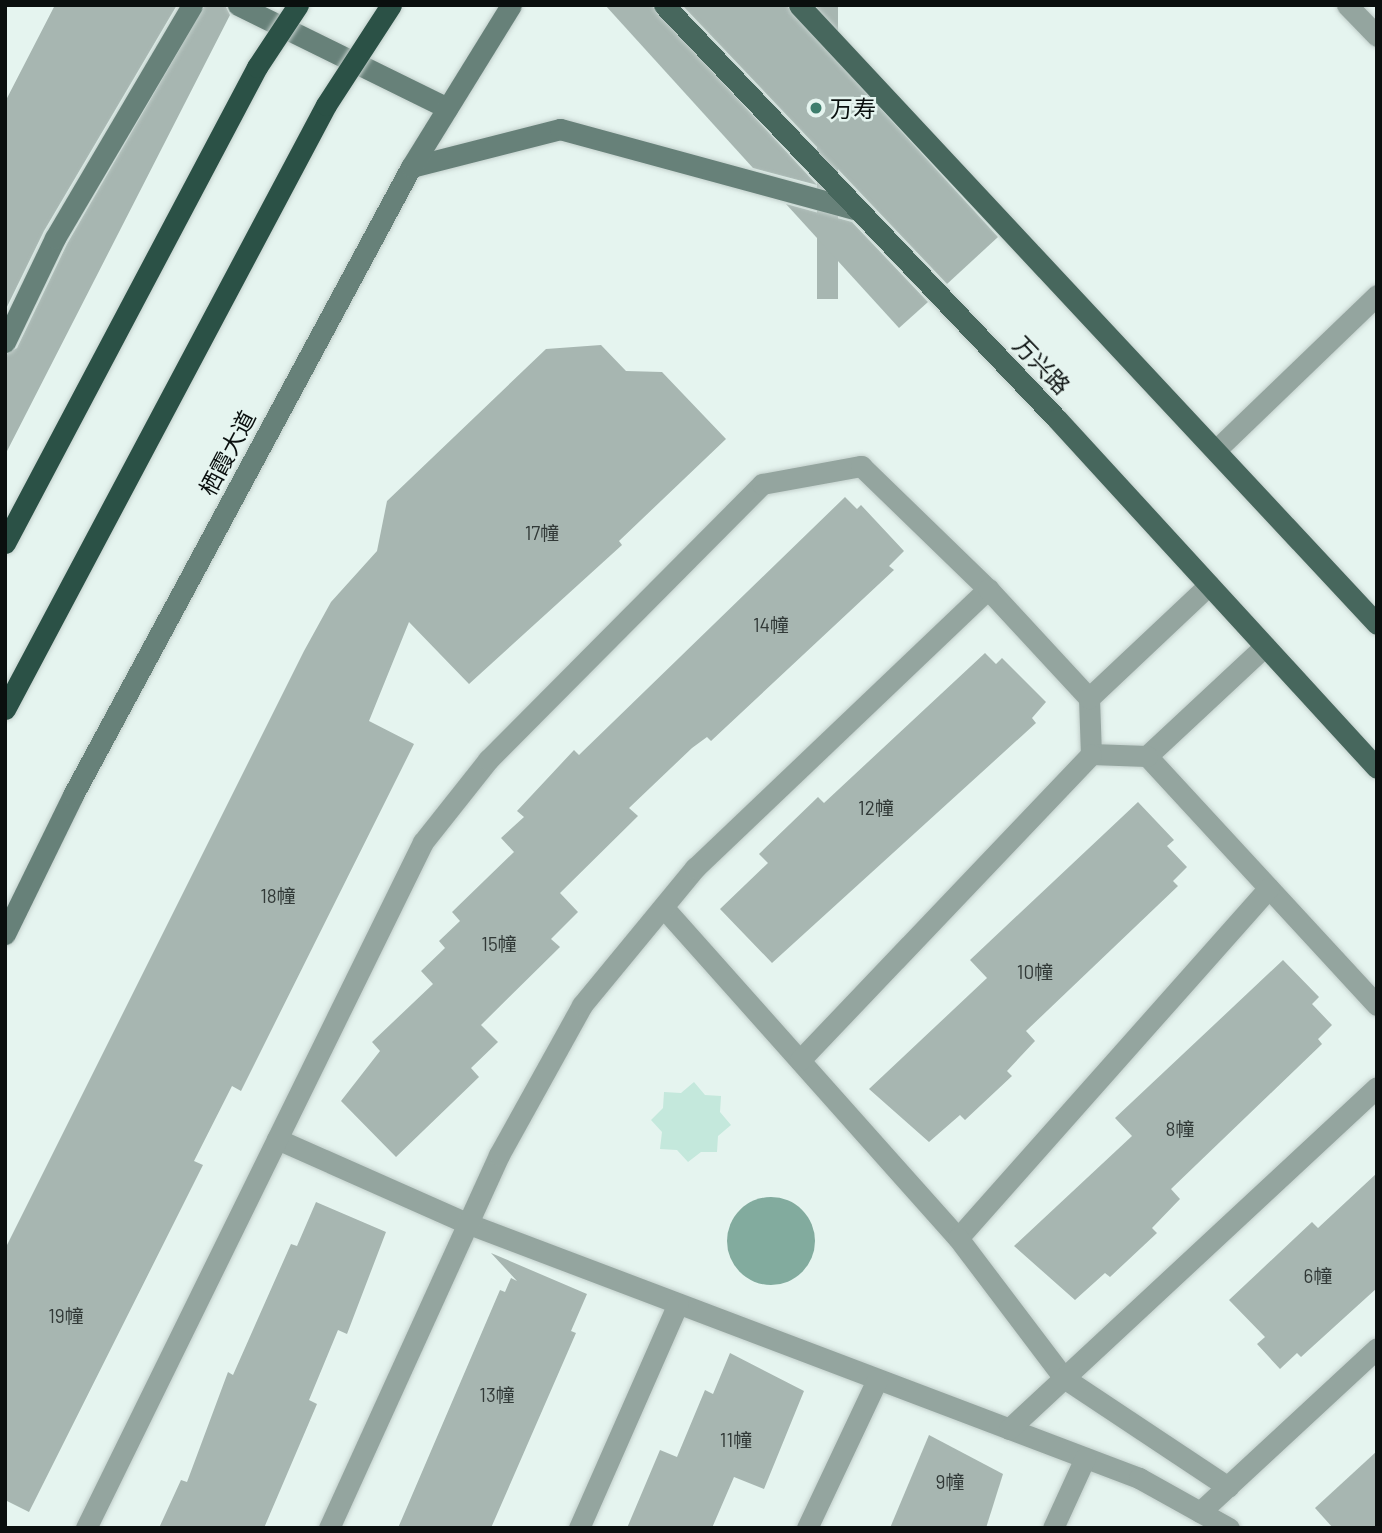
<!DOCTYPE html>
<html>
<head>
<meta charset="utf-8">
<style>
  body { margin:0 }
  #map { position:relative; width:1382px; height:1533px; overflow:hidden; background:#e5f4ef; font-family:Barlow,"Noto Sans SC",sans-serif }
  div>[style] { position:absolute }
  .green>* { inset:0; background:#c4e8dc }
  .water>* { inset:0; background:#82ab9e }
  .round { border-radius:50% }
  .building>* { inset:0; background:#a7b6b1; transform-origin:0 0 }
  .roads { filter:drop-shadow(0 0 2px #c2cfcb) drop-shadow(0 0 2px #c2cfcb) }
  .lane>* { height:21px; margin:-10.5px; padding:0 10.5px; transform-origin:10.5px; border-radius:10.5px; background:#94a59f }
  .secondary>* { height:21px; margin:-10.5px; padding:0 10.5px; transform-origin:10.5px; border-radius:10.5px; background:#678179 }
  .primary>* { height:21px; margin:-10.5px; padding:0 10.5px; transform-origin:10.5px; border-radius:10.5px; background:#47675d }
  .bridges { filter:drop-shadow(0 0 2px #c2cfcb) drop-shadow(0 0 2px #c2cfcb) }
  .highway-bridge>* { height:21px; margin:-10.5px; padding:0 10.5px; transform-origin:10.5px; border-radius:10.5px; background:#2b5146 }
  .dots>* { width:19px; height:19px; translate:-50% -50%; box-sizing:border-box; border:4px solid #e5f4ef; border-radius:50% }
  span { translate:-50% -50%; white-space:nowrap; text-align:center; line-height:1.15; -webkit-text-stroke:5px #e5f4ef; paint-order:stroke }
  .number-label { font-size:19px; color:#313937 }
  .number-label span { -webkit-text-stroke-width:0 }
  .poi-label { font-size:23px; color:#0a0f0e }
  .left { translate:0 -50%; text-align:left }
  .street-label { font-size:23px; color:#0a0f0e }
  .frame { position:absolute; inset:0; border:7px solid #0a0f0e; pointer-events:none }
</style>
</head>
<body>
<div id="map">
  <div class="green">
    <i style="clip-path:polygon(694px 1082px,705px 1095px,721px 1096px,720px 1112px,731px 1125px,718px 1136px,717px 1152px,701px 1152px,688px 1162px,677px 1150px,660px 1149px,662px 1132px,651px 1120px,663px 1108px,664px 1092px,681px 1093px)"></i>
  </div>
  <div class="water">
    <i class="round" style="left:727px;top:1197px;width:88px;height:88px"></i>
  </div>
  <div class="building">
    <i style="clip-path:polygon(55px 5px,177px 5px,44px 231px,5px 311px,5px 102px)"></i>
    <i style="clip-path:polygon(205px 5px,225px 5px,230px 15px,5px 455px,5px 355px,17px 348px,67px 244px)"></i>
    <i style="clip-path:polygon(605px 5px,651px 5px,817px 185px,753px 168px)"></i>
    <i style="clip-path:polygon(682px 5px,786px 5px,998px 237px,947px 284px)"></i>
    <i style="left:817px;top:5px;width:21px;height:294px"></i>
    <i style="clip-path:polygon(786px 204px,852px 222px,928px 302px,899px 328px)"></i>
    <i style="clip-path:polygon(601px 345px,626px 371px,662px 372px,726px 439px,619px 541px,622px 545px,469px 684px,409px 622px,369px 721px,414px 744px,241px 1091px,232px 1086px,194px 1161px,203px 1165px,29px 1512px,5px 1500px,5px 1249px,304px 651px,331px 602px,377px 551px,387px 501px,546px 349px)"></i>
    <i style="clip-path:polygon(845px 497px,857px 509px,861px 505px,904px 551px,889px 566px,894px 570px,711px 741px,707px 737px,692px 748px,629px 808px,638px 816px,560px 893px,578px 912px,551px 939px,560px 947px,481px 1025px,498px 1042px,471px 1068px,479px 1077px,396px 1157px,341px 1101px,380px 1051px,372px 1042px,433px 984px,421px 971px,445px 948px,439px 941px,460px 921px,452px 912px,514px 852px,501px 838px,524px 817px,517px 811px,574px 750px,579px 755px)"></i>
    <i style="clip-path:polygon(985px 653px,996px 664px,1002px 658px,1046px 702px,1032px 718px,1036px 723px,772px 963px,720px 909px,768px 863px,759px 854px,818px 797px,824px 803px)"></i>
    <i style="clip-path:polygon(1138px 802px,1174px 840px,1167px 846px,1187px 867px,1173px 881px,1178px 886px,1026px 1031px,1035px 1041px,1007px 1071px,1012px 1076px,965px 1120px,960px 1115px,929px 1142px,869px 1089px,987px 978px,970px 960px)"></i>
    <i style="clip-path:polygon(1283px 960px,1319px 997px,1312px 1004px,1332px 1025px,1318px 1039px,1322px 1044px,1171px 1189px,1180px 1199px,1152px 1228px,1157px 1233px,1110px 1277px,1105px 1273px,1075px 1300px,1014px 1246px,1132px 1136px,1115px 1118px)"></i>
    <i style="clip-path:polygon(1377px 1173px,1377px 1288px,1301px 1357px,1297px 1353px,1280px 1369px,1257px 1344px,1265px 1337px,1229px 1300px,1312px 1222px,1318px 1228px)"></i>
    <i style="clip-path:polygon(316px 1202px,386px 1232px,347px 1334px,338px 1330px,309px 1400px,317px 1404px,264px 1528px,159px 1528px,181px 1480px,187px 1482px,228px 1372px,233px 1375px,291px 1244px,297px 1246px)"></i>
    <i style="clip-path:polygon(491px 1253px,587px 1294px,571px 1331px,576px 1333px,491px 1528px,398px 1528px,500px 1290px,505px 1292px,511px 1278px,517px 1281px)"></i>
    <i style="clip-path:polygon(730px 1353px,804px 1391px,764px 1489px,734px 1477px,712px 1528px,627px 1528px,660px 1450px,677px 1457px,705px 1390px,713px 1394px)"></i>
    <i style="clip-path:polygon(929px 1435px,1003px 1474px,986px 1528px,890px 1528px)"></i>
    <i style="clip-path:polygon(1377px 1451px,1377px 1528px,1333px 1528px,1315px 1508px)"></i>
  </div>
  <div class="roads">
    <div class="lane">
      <i style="left:1347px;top:5px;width:43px;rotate:45.9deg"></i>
      <i style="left:1217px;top:449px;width:222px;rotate:-43.9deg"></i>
      <i style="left:1265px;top:646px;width:161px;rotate:137deg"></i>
      <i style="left:1147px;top:756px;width:339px;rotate:47.3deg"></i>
      <i style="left:1089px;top:698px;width:56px;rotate:88deg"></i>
      <i style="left:1091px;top:754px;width:56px;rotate:2deg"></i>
      <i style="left:663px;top:907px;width:443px;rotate:48.3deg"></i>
      <i style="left:958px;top:1238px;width:468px;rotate:-48.4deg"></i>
      <i style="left:800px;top:1060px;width:422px;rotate:-46.4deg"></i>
      <i style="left:277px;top:1139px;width:210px;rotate:23.9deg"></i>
      <i style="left:469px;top:1224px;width:717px;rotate:20.76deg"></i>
      <i style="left:1139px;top:1478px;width:103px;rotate:29.1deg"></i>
      <i style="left:958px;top:1238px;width:176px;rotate:52.9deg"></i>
      <i style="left:1064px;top:1378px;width:197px;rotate:33.6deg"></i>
      <i style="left:1009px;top:1429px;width:502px;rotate:-42.9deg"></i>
      <i style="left:1200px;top:1512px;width:241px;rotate:-42.8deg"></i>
      <i style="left:86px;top:1528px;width:764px;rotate:-63.84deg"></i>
      <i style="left:423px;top:842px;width:105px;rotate:-51.6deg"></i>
      <i style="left:488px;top:760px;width:389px;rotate:-45.2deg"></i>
      <i style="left:762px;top:484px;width:101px;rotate:-10.3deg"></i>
      <i style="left:861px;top:466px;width:177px;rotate:44.1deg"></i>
      <i style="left:329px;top:1528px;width:410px;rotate:-65.5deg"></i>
      <i style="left:499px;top:1155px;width:171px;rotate:-61deg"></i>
      <i style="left:582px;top:1005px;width:178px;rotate:-50.5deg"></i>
      <i style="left:695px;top:868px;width:405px;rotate:-43.6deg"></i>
      <i style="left:988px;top:589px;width:149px;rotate:47.2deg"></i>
      <i style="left:1089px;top:698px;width:165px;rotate:-43.3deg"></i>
      <i style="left:579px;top:1528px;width:245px;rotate:-66.2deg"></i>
      <i style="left:807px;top:1528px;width:164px;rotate:-64.7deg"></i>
      <i style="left:1053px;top:1528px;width:77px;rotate:-65.4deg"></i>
    </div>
    <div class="secondary">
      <i style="left:238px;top:5px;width:233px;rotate:26.2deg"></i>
      <i style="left:411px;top:167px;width:154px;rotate:-14.3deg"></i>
      <i style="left:560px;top:129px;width:309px;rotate:15.2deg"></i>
      <i style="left:5px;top:342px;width:115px;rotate:-64.3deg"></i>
      <i style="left:55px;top:238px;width:270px;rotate:-59.5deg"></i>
      <i style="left:5px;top:934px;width:155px;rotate:-63.9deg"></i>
      <i style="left:73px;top:795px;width:713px;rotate:-61.71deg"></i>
      <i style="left:411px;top:167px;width:190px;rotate:-58.3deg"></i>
    </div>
    <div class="primary">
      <i style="left:664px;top:5px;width:571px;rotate:46.49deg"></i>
      <i style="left:1057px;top:419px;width:473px;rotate:47.5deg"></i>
      <i style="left:799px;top:5px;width:847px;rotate:46.96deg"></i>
    </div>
  </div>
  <div class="bridges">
    <div class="highway-bridge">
      <i style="left:5px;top:543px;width:539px;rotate:-62.1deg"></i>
      <i style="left:257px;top:67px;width:74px;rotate:-56.5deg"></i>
      <i style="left:5px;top:709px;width:684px;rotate:-62.01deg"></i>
      <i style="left:326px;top:105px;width:119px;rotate:-57deg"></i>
    </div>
  </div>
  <div class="dots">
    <i style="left:816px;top:108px;background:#3d7d6c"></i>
  </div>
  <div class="number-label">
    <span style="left:542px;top:533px">17幢</span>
    <span style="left:771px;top:625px">14幢</span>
    <span style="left:876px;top:808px">12幢</span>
    <span style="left:278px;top:896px">18幢</span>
    <span style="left:499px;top:944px">15幢</span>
    <span style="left:1035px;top:972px">10幢</span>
    <span style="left:1180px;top:1129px">8幢</span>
    <span style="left:1318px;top:1276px">6幢</span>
    <span style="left:66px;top:1316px">19幢</span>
    <span style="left:497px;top:1395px">13幢</span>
    <span style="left:736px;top:1440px">11幢</span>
    <span style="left:950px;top:1482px">9幢</span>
  </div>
  <div class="poi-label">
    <span class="left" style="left:830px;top:108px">万寿</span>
  </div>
  <div class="street-label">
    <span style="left:1042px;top:365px;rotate:46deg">万兴路</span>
    <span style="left:227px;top:453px;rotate:-62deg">栖霞大道</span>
  </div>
  <div class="frame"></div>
</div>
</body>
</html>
